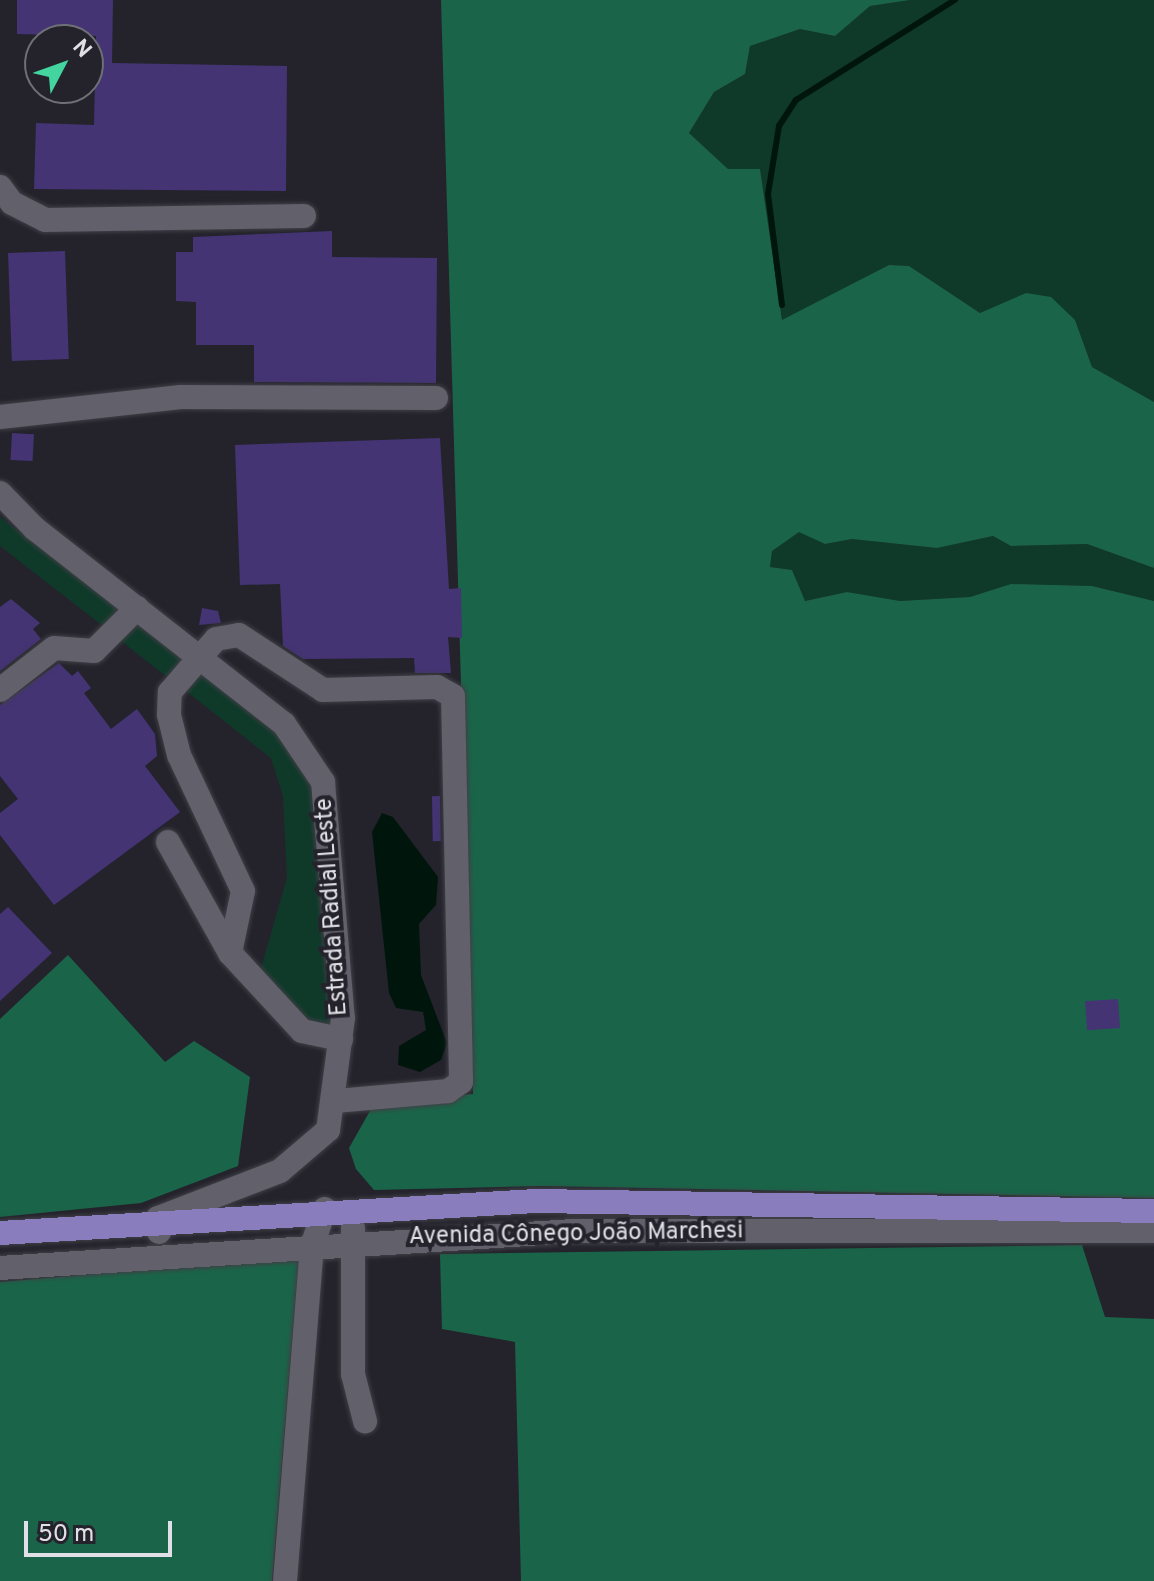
<!DOCTYPE html>
<html>
<head>
<meta charset="utf-8">
<style>
  body { margin:0 }
  #map { position:relative; width:1154px; height:1581px; overflow:hidden; background:#24232c; font-family:Overpass,sans-serif }
  div>[style] { position:absolute }
  .green>* { inset:0; background:#0f3a2a; transform-origin:0 0 }
  .forest>* { inset:0; background:#1a6549 }
  .water>* { inset:0; background:#00160c }
  .stream>* { height:6px; margin:-3px; padding:0 3px; transform-origin:3px; border-radius:3px; background:#00160c }
  .building>* { inset:0; background:#443474; transform-origin:0 0 }
  .roads { filter:drop-shadow(0 0 2px #403f46) drop-shadow(0 0 2px #403f46) }
  .minor>* { height:24px; margin:-12px; padding:0 12px; transform-origin:12px; border-radius:12px; background:#61606b }
  .major>* { height:24px; margin:-12px; padding:0 12px; transform-origin:12px; border-radius:12px; background:#8a7dbd }
  span { translate:-50% -50%; white-space:nowrap; text-align:center; line-height:1.15; -webkit-text-stroke:8px #24232c; paint-order:stroke }
  .street-label { font-size:24px; color:#e0e0e6 }
  .north { position:absolute; left:24px; top:24px; width:80px; height:80px; box-sizing:border-box; background:#24232c; border:2px solid #6f6f76; border-radius:50%; rotate:49deg; font-size:22px; font-weight:700; line-height:32px; text-align:center; color:#e0e0e6 }
  .north::after { content:''; display:block; margin:auto; width:28px; height:36px; background:#44d49f; clip-path:polygon(50% 0,100% 100%,50% 72%,0 100%) }
  .scale { position:absolute; left:24px; top:1521px; width:148px; height:36px; box-sizing:border-box; border:4px solid #e0e0e6; border-top:0; padding-left:10px; font-size:24px; line-height:28px; white-space:nowrap; color:#e0e0e6; -webkit-text-stroke:6px #24232c; paint-order:stroke }
</style>
</head>
<body>
<div id="map">
  <div class="green">
    <i style="clip-path:polygon(910px 0,1154px 0,1154px 402px,1092px 367px,1075px 320px,1026px 293px,980px 313px,909px 266px,889px 265px,782px 321px,760px 169px,728px 169px,689px 133px,714px 92px,745px 74px,750px 46px,800px 29px,835px 36px,870px 6px)"></i>
    <i style="clip-path:polygon(0 517px,124px 613px,108px 630px,0 546px)"></i>
    <i style="clip-path:polygon(799px 531px,825px 544px,852px 539px,937px 548px,993px 536px,1011px 546px,1087px 544px,1154px 568px,1154px 601px,1092px 586px,1011px 584px,970px 597px,900px 601px,847px 592px,804px 601px,792px 570px,770px 567px,772px 551px)"></i>
    <i style="left:134px;top:622px;width:66px;height:23px;rotate:38deg"></i>
    <i style="clip-path:polygon(197px 671px,275px 732px,304px 766px,317px 811px,330px 1029px,306px 1025px,259px 975px,287px 878px,283px 796px,271px 758px,181px 687px)"></i>
  </div>
  <div class="forest">
    <i style="clip-path:polygon(441px 0,910px 0,870px 6px,835px 36px,800px 29px,750px 46px,745px 74px,714px 92px,689px 133px,728px 169px,760px 169px,782px 320px,889px 265px,909px 266px,980px 313px,1026px 293px,1051px 297px,1075px 320px,1092px 367px,1154px 402px,1154px 568px,1087px 544px,1011px 546px,993px 536px,937px 548px,852px 539px,825px 544px,799px 532px,772px 551px,770px 567px,792px 570px,805px 601px,847px 592px,900px 601px,970px 597px,1011px 584px,1092px 586px,1154px 601px,1154px 1198px,542px 1186px,374px 1190px,356px 1169px,349px 1148px,375px 1102px,473px 1094px)"></i>
    <i style="clip-path:polygon(68px 955px,165px 1062px,194px 1041px,250px 1077px,238px 1166px,141px 1203px,0 1217px,0 1019px)"></i>
    <i style="clip-path:polygon(1082px 1245px,1105px 1317px,1154px 1319px,1154px 1581px,521px 1581px,515px 1342px,442px 1329px,440px 1254px)"></i>
    <i style="clip-path:polygon(299px 1256px,272px 1581px,0 1581px,0 1282px)"></i>
  </div>
  <div class="water">
    <i style="clip-path:polygon(382px 813px,393px 817px,438px 877px,436px 905px,419px 924px,421px 975px,447px 1043px,441px 1060px,420px 1072px,398px 1065px,399px 1046px,426px 1030px,423px 1012px,396px 1008px,389px 993px,372px 832px)"></i>
  </div>
  <div class="stream">
    <i style="left:782px;top:305px;width:112px;rotate:-97.2deg"></i>
    <i style="left:768px;top:194px;width:69px;rotate:-80.8deg"></i>
    <i style="left:779px;top:126px;width:31px;rotate:-57deg"></i>
    <i style="left:796px;top:100px;width:188px;rotate:-32.2deg"></i>
  </div>
  <div class="building">
    <i style="clip-path:polygon(17px 0,113px 0,112px 63px,287px 66px,286px 191px,34px 189px,36px 123px,94px 125px,96px 36px,17px 34px)"></i>
    <i style="clip-path:polygon(332px 231px,332px 257px,437px 258px,436px 383px,254px 382px,254px 345px,196px 345px,196px 302px,176px 301px,176px 252px,193px 252px,193px 237px)"></i>
    <i style="left:65px;top:251px;width:108px;height:57px;rotate:88deg"></i>
    <i style="left:12px;top:433px;width:22px;height:27px;rotate:3deg"></i>
    <i style="clip-path:polygon(440px 438px,449px 589px,461px 588px,462px 638px,448px 637px,451px 673px,415px 673px,414px 658px,303px 659px,283px 646px,280px 584px,240px 585px,235px 445px)"></i>
    <i style="clip-path:polygon(11px 599px,40px 623px,33px 629px,41px 639px,0 671px,0 607px)"></i>
    <i style="clip-path:polygon(202px 608px,218px 611px,221px 623px,199px 625px)"></i>
    <i style="clip-path:polygon(59px 663px,72px 676px,78px 671px,91px 688px,84px 693px,111px 729px,137px 709px,155px 734px,157px 756px,145px 766px,180px 812px,54px 905px,0 835px,0 813px,18px 799px,0 776px,0 705px)"></i>
    <i style="left:440px;top:796px;width:45px;height:8px;rotate:89deg"></i>
    <i style="clip-path:polygon(8px 907px,52px 953px,0 1001px,0 914px)"></i>
    <i style="left:1118px;top:999px;width:29px;height:33px;rotate:86deg"></i>
  </div>
  <div class="roads">
    <div class="minor">
      <i style="left:0;top:187px;width:20px;rotate:53deg"></i>
      <i style="left:12px;top:203px;width:37px;rotate:27deg"></i>
      <i style="left:45px;top:220px;width:259px;rotate:-0.9deg"></i>
      <i style="left:0;top:417px;width:182px;rotate:-6.3deg"></i>
      <i style="left:181px;top:397px;width:255px;rotate:0.2deg"></i>
      <i style="left:0;top:493px;width:49px;rotate:45.8deg"></i>
      <i style="left:34px;top:528px;width:318px;rotate:38.1deg"></i>
      <i style="left:284px;top:724px;width:70px;rotate:56.1deg"></i>
      <i style="left:323px;top:782px;width:237px;rotate:85.2deg"></i>
      <i style="left:343px;top:1018px;width:113px;rotate:97.6deg"></i>
      <i style="left:328px;top:1130px;width:63px;rotate:139.5deg"></i>
      <i style="left:280px;top:1171px;width:131px;rotate:158.9deg"></i>
      <i style="left:158px;top:1218px;width:14px;rotate:86deg"></i>
      <i style="left:0;top:690px;width:68px;rotate:-37.9deg"></i>
      <i style="left:54px;top:648px;width:40px;rotate:4.3deg"></i>
      <i style="left:94px;top:651px;width:61px;rotate:-45deg"></i>
      <i style="left:168px;top:842px;width:127px;rotate:60.8deg"></i>
      <i style="left:230px;top:953px;width:106px;rotate:47.3deg"></i>
      <i style="left:302px;top:1031px;width:40px;rotate:12deg"></i>
      <i style="left:230px;top:953px;width:63px;rotate:-78.2deg"></i>
      <i style="left:243px;top:891px;width:150px;rotate:-115.2deg"></i>
      <i style="left:179px;top:755px;width:41px;rotate:-104deg"></i>
      <i style="left:169px;top:715px;width:23px;rotate:-88deg"></i>
      <i style="left:170px;top:692px;width:46px;rotate:-49.4deg"></i>
      <i style="left:200px;top:657px;width:24px;rotate:-48deg"></i>
      <i style="left:216px;top:639px;width:23px;rotate:-10deg"></i>
      <i style="left:239px;top:635px;width:100px;rotate:33.2deg"></i>
      <i style="left:323px;top:690px;width:114px;rotate:-1.5deg"></i>
      <i style="left:437px;top:687px;width:18px;rotate:29deg"></i>
      <i style="left:453px;top:696px;width:386px;rotate:88.8deg"></i>
      <i style="left:461px;top:1082px;width:16px;rotate:145deg"></i>
      <i style="left:448px;top:1091px;width:113px;rotate:174.9deg"></i>
      <i style="left:353px;top:1228px;width:146px;rotate:90deg"></i>
      <i style="left:353px;top:1374px;width:49px;rotate:75.7deg"></i>
      <i style="left:0;top:1268px;width:574px;rotate:-3.69deg"></i>
      <i style="left:573px;top:1231px;width:581px"></i>
      <i style="left:285px;top:1581px;width:336px;rotate:-85.4deg"></i>
      <i style="left:312px;top:1246px;width:39px;rotate:-71deg"></i>
    </div>
    <div class="major">
      <i style="left:0;top:1233px;width:537px;rotate:-3.42deg"></i>
      <i style="left:536px;top:1201px;width:618px;rotate:0.93deg"></i>
    </div>
  </div>
  <div class="street-label">
    <span style="left:333px;top:907px;rotate:-94deg">Estrada Radial Leste</span>
    <span style="left:576px;top:1235px;rotate:-1deg">Avenida Cônego João Marchesi</span>
  </div>
  <div class="north">N</div>
  <div class="scale">50 m</div>
</div>
</body>
</html>
